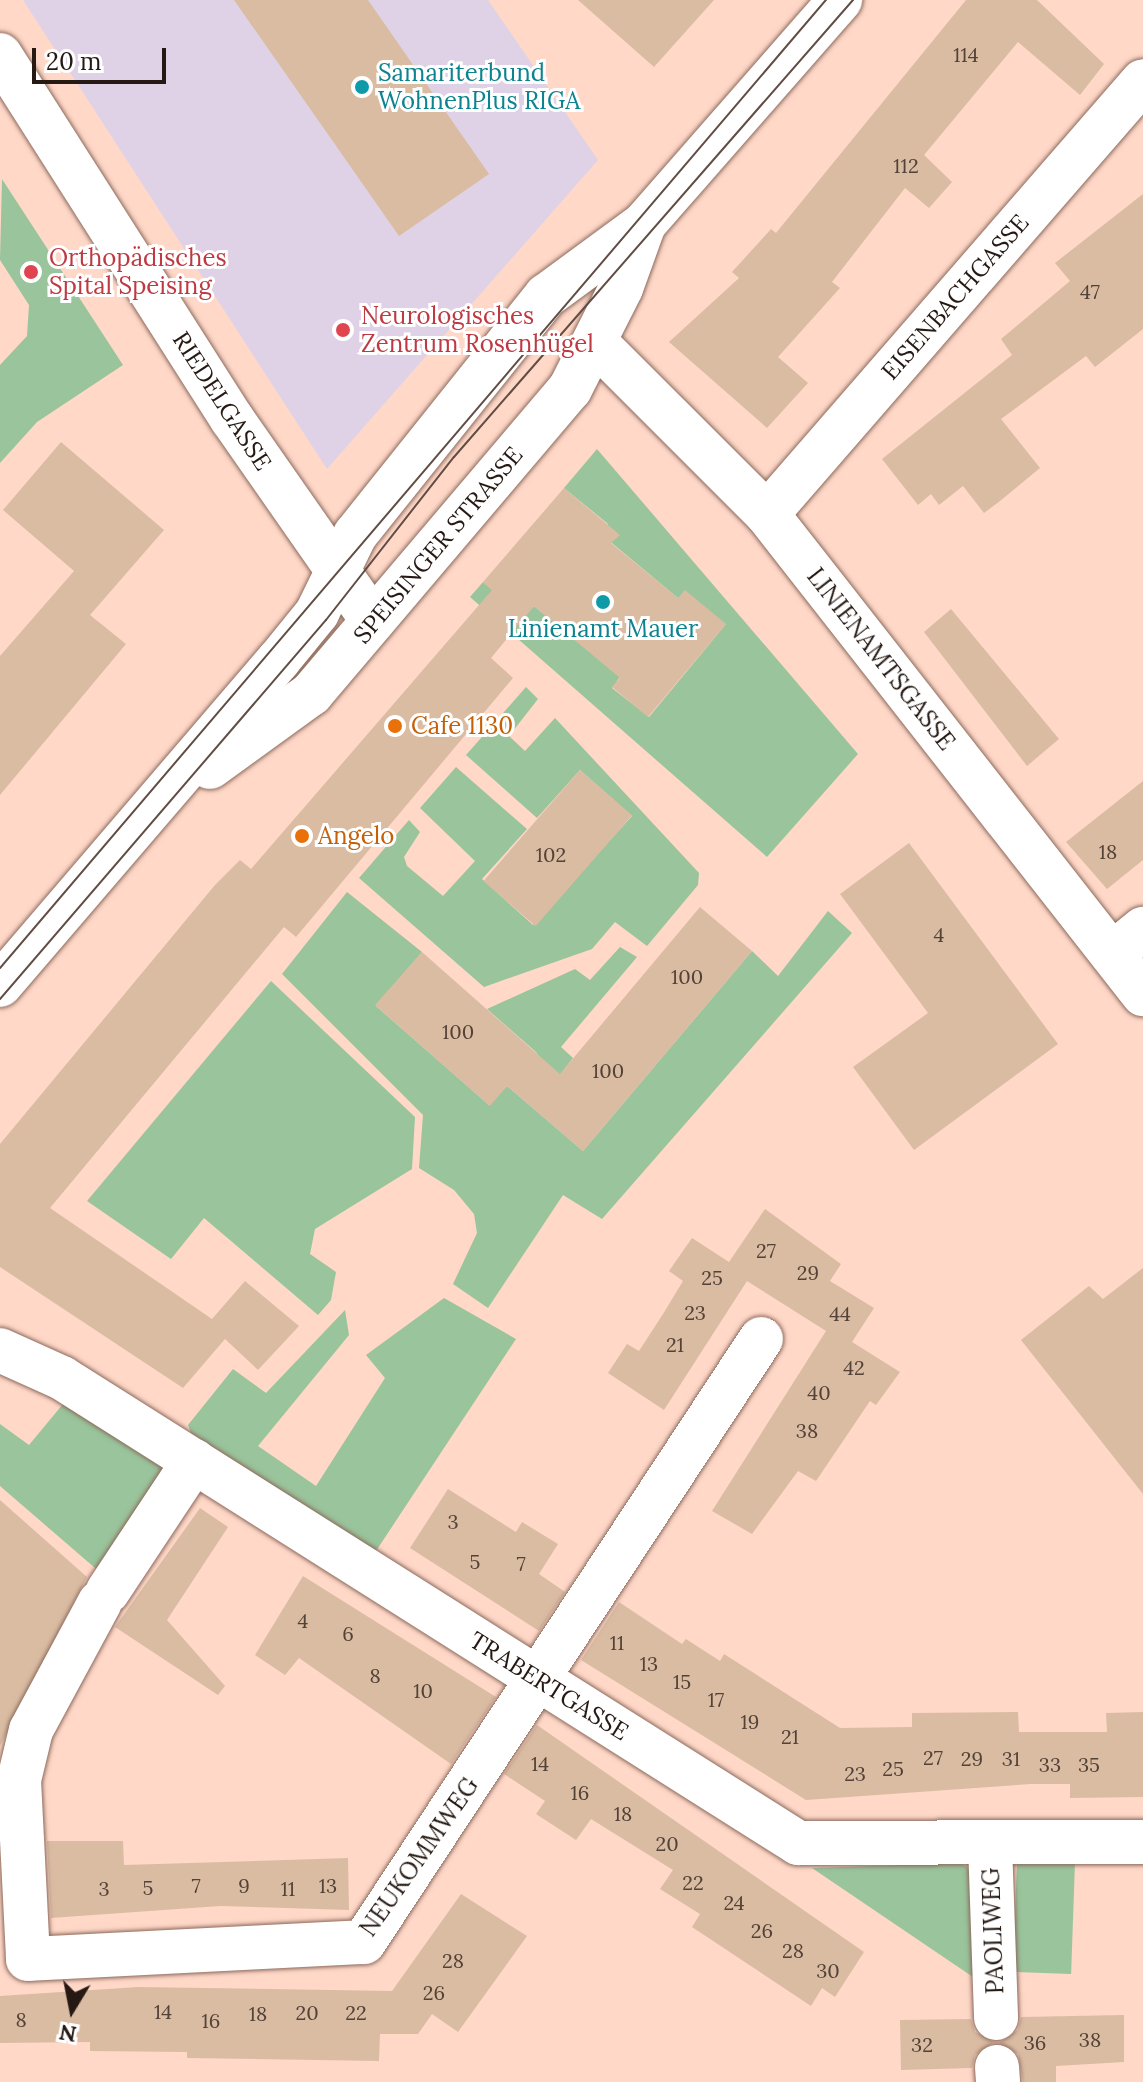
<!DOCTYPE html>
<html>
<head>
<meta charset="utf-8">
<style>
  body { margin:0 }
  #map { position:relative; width:1143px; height:2082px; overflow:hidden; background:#ffd8c8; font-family:Lora,serif }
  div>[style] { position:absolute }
  .medical>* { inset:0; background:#dfd2e6 }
  .green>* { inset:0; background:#99c49c; transform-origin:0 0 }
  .building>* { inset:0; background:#dabca3; transform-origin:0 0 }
  .roads { filter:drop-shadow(0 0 2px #8c6a5c) drop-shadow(0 0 2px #8c6a5c) }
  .minor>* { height:44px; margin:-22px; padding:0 22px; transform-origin:22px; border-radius:22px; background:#fff }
  .major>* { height:44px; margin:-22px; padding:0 22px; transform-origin:22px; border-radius:22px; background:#fff }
  .tram>* { height:2px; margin:-1px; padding:0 1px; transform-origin:1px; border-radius:1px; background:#614d44 }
  .dots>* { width:22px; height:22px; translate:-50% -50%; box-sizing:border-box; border:4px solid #fff; border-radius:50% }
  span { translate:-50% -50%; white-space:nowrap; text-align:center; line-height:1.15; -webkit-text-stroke:6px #fff; paint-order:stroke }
  .number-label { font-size:20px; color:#534237 }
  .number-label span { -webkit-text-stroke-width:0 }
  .culture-label { font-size:24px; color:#0d838f }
  .left { translate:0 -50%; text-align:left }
  .health-label { font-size:24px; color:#be3a42 }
  .street-label { font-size:24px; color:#261913 }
  .food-label { font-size:24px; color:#c56008 }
  .north { position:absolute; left:32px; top:1970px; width:80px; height:80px; -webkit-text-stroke:6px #fff; paint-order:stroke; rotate:190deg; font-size:22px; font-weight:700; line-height:32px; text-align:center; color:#261913 }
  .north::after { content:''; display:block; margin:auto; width:28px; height:36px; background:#261913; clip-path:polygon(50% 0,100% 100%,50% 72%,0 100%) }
  .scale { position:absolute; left:32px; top:48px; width:134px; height:36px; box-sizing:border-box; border:4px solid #261913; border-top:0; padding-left:10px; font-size:24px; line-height:28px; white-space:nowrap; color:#261913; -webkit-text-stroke:6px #fff; paint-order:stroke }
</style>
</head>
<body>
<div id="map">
  <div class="medical">
    <i style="clip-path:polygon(23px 0,488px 0,598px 160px,327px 469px)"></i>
  </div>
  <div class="green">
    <i style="clip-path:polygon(2px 179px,123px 365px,37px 422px,0 463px,0 365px,27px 336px,29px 305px,0 260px)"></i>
    <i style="clip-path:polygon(597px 449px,858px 754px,767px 857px,470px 597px,483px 582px,524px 617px,534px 606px,620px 677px,612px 688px,649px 717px,726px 624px,678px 598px,601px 534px,608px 524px,564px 488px)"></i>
    <i style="clip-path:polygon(526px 687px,538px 699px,509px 736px,525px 751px,555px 718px,699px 873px,698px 885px,647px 946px,615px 922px,592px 949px,484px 987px,359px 878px,409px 820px,420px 832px,404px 857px,407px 866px,443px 896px,475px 861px,420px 808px,456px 767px,527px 829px,482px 879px,533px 925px,632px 816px,580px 770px,537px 818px,466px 755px)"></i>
    <i style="clip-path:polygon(347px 892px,422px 952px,376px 1006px,489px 1105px,507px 1086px,583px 1151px,752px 951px,778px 976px,828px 911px,852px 933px,602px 1219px,563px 1195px,488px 1308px,453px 1284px,477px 1233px,474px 1214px,454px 1190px,419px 1168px,423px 1115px,282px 974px)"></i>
    <i style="clip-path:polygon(620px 947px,637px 957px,561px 1047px,573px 1058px,555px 1081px,536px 1052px,487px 1009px,575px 969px,590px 980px)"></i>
    <i style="clip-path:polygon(271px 981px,415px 1117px,412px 1169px,315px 1229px,310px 1254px,336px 1272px,331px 1300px,318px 1315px,204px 1218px,171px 1259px,87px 1201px)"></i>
    <i style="clip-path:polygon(444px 1298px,516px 1339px,376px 1551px,191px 1433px,188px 1425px,233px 1369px,266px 1393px,345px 1310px,349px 1335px,258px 1446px,316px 1486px,385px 1378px,366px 1355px)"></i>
    <i style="clip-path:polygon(63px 1404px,168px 1460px,102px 1574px,0 1486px,0 1424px,29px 1445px)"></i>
    <i style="left:1017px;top:1861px;width:58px;height:111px;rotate:2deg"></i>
    <i style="clip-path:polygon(961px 1863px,971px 1870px,973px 1977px,812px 1868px)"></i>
  </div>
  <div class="building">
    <i style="clip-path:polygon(234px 0,368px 0,489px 174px,399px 236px)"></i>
    <i style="clip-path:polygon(578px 0,714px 0,654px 67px)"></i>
    <i style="clip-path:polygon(966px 0,1037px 0,1104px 64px,1080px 95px,1018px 42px,924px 155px,952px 182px,929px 208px,905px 188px,832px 282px,840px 288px,778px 357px,808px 383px,767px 428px,669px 342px,739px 278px,732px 272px,771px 229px,776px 233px)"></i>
    <i style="clip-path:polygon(1143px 194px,1143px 329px,1095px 367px,1086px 356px,1001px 419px,1040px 468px,1000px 501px,984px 513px,963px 486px,939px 505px,931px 494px,918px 505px,882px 459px,1012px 355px,1001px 339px,1070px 281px,1055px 263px)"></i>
    <i style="clip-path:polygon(61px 442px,164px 530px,90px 615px,126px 644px,0 795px,0 656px,74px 571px,3px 510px)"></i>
    <i style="clip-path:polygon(564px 488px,620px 535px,611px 543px,678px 598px,685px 590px,726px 624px,648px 717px,612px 687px,620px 678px,534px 606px,491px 658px,513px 678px,296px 937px,284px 927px,50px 1208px,212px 1319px,245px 1281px,299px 1326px,258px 1370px,225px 1339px,183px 1388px,0 1267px,0 1144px,215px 885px,240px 860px,251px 869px,492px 590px,483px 582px)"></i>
    <i style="clip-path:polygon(951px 609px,1059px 739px,1027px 766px,924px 632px)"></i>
    <i style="left:580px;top:770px;width:69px;height:147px;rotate:41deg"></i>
    <i style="clip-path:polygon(1143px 781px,1143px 860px,1107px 889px,1066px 842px)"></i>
    <i style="clip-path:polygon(909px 843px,1058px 1044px,914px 1150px,853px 1067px,928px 1013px,840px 894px)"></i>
    <i style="clip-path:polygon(700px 907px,752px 951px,583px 1151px,507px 1086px,490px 1106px,375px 1005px,422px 952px,560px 1074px)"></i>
    <i style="clip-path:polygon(765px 1209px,841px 1264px,830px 1281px,874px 1308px,852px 1342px,900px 1372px,876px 1405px,870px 1401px,816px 1481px,798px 1471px,752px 1534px,712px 1511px,826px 1331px,747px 1281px,664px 1410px,608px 1373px,627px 1344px,639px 1351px,663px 1314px,683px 1281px,669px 1271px,692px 1238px,729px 1262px)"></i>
    <i style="clip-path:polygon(1143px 1268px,1143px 1494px,1021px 1340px,1089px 1286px,1103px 1299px)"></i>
    <i style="clip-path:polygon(448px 1489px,516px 1532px,522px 1522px,558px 1544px,539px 1574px,565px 1592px,539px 1631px,410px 1548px)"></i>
    <i style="clip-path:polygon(0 1500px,87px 1577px,0 1746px)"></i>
    <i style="clip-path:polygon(200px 1508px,228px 1527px,167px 1620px,225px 1686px,218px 1695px,115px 1627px)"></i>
    <i style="clip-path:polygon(303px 1576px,496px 1697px,451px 1764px,299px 1658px,285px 1675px,255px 1655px)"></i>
    <i style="clip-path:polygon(619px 1602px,682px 1644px,686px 1639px,720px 1661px,724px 1654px,840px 1728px,912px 1727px,912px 1713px,1018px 1712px,1019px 1732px,1107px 1732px,1106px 1713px,1143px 1712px,1143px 1797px,1070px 1798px,1070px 1784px,1031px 1784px,806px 1800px,581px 1660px)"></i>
    <i style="clip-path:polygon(537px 1725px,864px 1952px,835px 1997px,822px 1988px,811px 2006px,692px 1927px,700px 1914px,660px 1889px,673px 1870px,591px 1819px,576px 1840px,536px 1814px,545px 1801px,504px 1774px)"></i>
    <i style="clip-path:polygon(47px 1841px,123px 1841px,124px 1865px,348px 1858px,349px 1910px,220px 1906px,51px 1918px)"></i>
    <i style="clip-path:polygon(461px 1894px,527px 1936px,458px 2032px,432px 2014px,418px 2034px,380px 2034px,379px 2061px,187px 2058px,187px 2052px,90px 2051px,90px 2042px,0 2043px,0 1996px,138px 1987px,392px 1991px)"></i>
    <i style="clip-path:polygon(1124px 2015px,1124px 2062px,1056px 2066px,1056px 2082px,1023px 2082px,1018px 2054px,999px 2043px,1018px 2030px,1021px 2017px)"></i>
    <i style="clip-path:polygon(971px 2019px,975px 2032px,994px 2042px,975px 2055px,972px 2068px,901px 2070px,900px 2020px)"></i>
  </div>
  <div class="roads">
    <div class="minor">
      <i style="left:0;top:55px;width:432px;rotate:57.5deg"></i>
      <i style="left:232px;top:419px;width:246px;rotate:55.1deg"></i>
      <i style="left:596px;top:343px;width:242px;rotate:45deg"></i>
      <i style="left:767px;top:514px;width:610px;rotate:51.93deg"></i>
      <i style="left:767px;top:514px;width:573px;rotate:-49.03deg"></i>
      <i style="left:1112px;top:954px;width:40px;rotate:-39deg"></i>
      <i style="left:0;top:1350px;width:68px;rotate:24.3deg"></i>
      <i style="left:62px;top:1378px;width:871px;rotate:32.28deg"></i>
      <i style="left:798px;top:1843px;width:345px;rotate:-0.2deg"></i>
      <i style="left:108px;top:1591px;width:156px;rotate:-56.5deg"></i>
      <i style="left:100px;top:1602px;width:145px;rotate:118.3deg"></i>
      <i style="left:31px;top:1730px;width:51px;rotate:103.5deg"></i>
      <i style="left:19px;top:1780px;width:179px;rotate:87.1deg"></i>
      <i style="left:28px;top:1959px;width:336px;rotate:-2.9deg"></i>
      <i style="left:364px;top:1942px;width:722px;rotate:-56.64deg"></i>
      <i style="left:990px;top:1844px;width:174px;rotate:88deg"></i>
      <i style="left:997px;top:2067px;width:15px;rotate:86deg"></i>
    </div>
    <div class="major">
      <i style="left:210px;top:767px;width:125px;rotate:-35.9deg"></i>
      <i style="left:311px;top:694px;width:400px;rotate:-49.7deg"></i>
      <i style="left:570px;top:389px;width:113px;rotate:-63.2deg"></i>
      <i style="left:621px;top:288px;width:68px;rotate:-70.2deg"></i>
      <i style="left:0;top:985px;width:427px;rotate:-49.4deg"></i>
      <i style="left:278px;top:661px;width:62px;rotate:-50.9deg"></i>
      <i style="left:317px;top:613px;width:87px;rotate:-64deg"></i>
      <i style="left:355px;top:535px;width:306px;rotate:-51.4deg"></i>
      <i style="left:546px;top:296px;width:122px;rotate:-36.3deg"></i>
      <i style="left:644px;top:224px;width:298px;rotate:-48.8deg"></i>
    </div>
  </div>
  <div class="tram">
    <i style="left:0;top:968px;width:1273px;rotate:-49.53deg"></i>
    <i style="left:0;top:999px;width:500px;rotate:-49.3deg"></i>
    <i style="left:326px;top:620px;width:207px;rotate:-51.9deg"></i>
    <i style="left:454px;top:457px;width:607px;rotate:-48.88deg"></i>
  </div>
  <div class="dots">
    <i style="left:362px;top:87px;background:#0f9aa8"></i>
    <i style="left:31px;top:272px;background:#e0444e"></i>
    <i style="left:343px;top:330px;background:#e0444e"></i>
    <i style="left:603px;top:602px;background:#0f9aa8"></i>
    <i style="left:395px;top:726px;background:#e8710a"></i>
    <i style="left:302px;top:836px;background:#e8710a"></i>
  </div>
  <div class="number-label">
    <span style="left:966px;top:54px">114</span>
    <span style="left:906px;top:165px">112</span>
    <span style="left:1090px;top:291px">47</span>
    <span style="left:1108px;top:851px">18</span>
    <span style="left:551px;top:854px">102</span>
    <span style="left:939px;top:934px">4</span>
    <span style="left:687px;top:976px">100</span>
    <span style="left:458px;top:1031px">100</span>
    <span style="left:608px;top:1070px">100</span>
    <span style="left:766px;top:1250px">27</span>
    <span style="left:808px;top:1272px">29</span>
    <span style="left:712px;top:1277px">25</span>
    <span style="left:695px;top:1312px">23</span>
    <span style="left:840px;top:1313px">44</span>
    <span style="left:675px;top:1344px">21</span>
    <span style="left:854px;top:1367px">42</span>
    <span style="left:819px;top:1392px">40</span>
    <span style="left:807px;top:1430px">38</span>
    <span style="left:453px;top:1521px">3</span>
    <span style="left:475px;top:1561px">5</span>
    <span style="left:521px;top:1563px">7</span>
    <span style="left:303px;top:1620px">4</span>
    <span style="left:348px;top:1633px">6</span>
    <span style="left:617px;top:1642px">11</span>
    <span style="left:649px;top:1663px">13</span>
    <span style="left:375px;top:1675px">8</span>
    <span style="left:682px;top:1681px">15</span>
    <span style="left:423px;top:1690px">10</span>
    <span style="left:716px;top:1699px">17</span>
    <span style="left:750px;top:1721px">19</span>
    <span style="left:790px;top:1736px">21</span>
    <span style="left:933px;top:1757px">27</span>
    <span style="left:972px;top:1758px">29</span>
    <span style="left:1011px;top:1758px">31</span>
    <span style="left:540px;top:1763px">14</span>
    <span style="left:1050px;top:1764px">33</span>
    <span style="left:1089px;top:1764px">35</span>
    <span style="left:893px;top:1768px">25</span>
    <span style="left:855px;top:1773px">23</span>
    <span style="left:580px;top:1792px">16</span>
    <span style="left:623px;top:1813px">18</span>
    <span style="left:667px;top:1843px">20</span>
    <span style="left:693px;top:1882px">22</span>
    <span style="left:196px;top:1885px">7</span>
    <span style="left:244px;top:1885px">9</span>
    <span style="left:328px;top:1885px">13</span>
    <span style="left:148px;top:1887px">5</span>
    <span style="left:104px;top:1888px">3</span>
    <span style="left:288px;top:1888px">11</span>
    <span style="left:734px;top:1902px">24</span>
    <span style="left:762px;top:1930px">26</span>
    <span style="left:793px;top:1950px">28</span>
    <span style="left:453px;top:1960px">28</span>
    <span style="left:828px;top:1970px">30</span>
    <span style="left:434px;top:1992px">26</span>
    <span style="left:163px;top:2011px">14</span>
    <span style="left:307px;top:2012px">20</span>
    <span style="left:356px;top:2012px">22</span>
    <span style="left:258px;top:2013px">18</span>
    <span style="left:21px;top:2019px">8</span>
    <span style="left:211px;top:2020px">16</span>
    <span style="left:1090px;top:2039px">38</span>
    <span style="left:1035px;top:2042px">36</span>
    <span style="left:922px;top:2044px">32</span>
  </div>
  <div class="culture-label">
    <span class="left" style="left:378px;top:87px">Samariterbund<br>WohnenPlus RIGA</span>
    <span style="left:603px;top:629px">Linienamt Mauer</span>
  </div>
  <div class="health-label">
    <span class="left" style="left:49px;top:272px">Orthopädisches<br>Spital Speising</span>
    <span class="left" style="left:361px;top:330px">Neurologisches<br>Zentrum Rosenhügel</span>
  </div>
  <div class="street-label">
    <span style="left:955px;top:297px;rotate:-49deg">EISENBACHGASSE</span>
    <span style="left:222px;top:401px;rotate:57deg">RIEDELGASSE</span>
    <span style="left:438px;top:545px;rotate:-50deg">SPEISINGER STRASSE</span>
    <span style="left:881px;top:659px;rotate:52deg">LINIENAMTSGASSE</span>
    <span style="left:549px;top:1686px;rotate:32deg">TRABERTGASSE</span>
    <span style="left:419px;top:1857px;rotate:-55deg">NEUKOMMWEG</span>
    <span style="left:993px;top:1931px;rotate:-92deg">PAOLIWEG</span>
  </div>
  <div class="food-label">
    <span class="left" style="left:411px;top:726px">Cafe 1130</span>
    <span class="left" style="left:318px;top:836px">Angelo</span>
  </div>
  <div class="north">N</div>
  <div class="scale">20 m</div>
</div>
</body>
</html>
